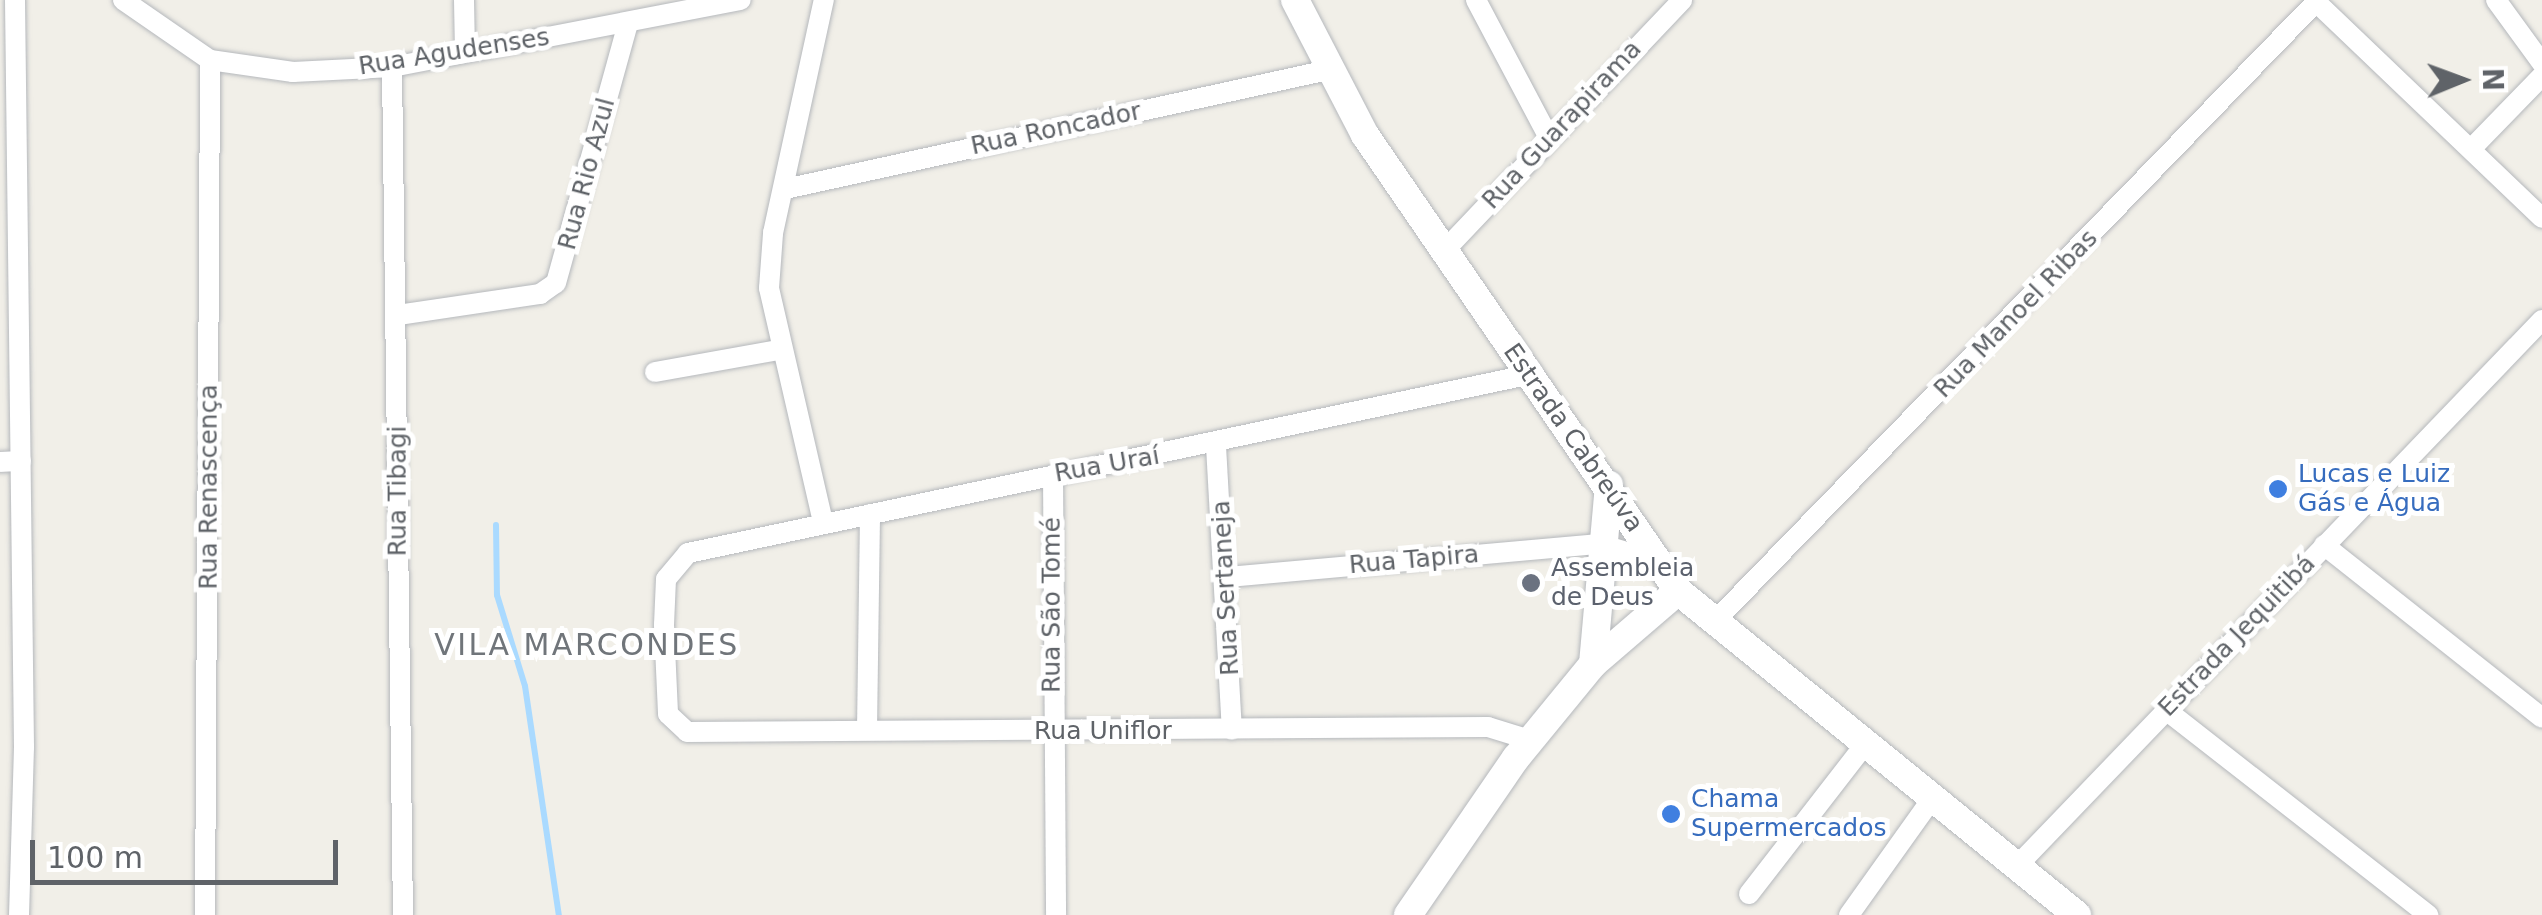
<!DOCTYPE html>
<html>
<head>
<meta charset="utf-8">
<style>
  body { margin:0 }
  #map { position:relative; width:2542px; height:915px; overflow:hidden; background:#f1efe8; font-family:"DejaVu Sans",sans-serif }
  div>[style] { position:absolute }
  .stream>* { height:6px; margin:-3px; padding:0 3px; transform-origin:3px; border-radius:3px; background:#aadaff }
  .roads { filter:drop-shadow(0 0 2px #b5b8bc) drop-shadow(0 0 2px #b5b8bc) }
  .street>* { height:20px; margin:-10px; padding:0 10px; transform-origin:10px; border-radius:10px; background:#fff }
  .secondary>* { height:28px; margin:-14px; padding:0 14px; transform-origin:14px; border-radius:14px; background:#fff }
  .dots>* { width:28px; height:28px; translate:-50% -50%; box-sizing:border-box; border:5px solid #fff; border-radius:50% }
  span { translate:-50% -50%; white-space:nowrap; text-align:center; line-height:1.15; -webkit-text-stroke:10px #fff; paint-order:stroke }
  .street-label { font-size:25px; color:#5f6368 }
  .shop-label { font-size:25px; color:#366cbe }
  .left { translate:0 -50%; text-align:left }
  .worship-label { font-size:25px; color:#5b616d }
  .quarter-label { font-size:30px; color:#70757a; letter-spacing:2.5px }
  .north { position:absolute; left:2412px; top:30px; width:100px; height:100px; -webkit-text-stroke:8px #fff; paint-order:stroke; rotate:89deg; font-size:28px; font-weight:700; line-height:40px; text-align:center; color:#5f6368 }
  .north::after { content:''; display:block; margin:auto; width:35px; height:45px; background:#5f6368; clip-path:polygon(50% 0,100% 100%,50% 72%,0 100%) }
  .scale { position:absolute; left:30px; top:840px; width:308px; height:45px; box-sizing:border-box; border:5px solid #5f6368; border-top:0; padding-left:12px; font-size:30px; line-height:35px; white-space:nowrap; color:#5f6368; -webkit-text-stroke:8px #fff; paint-order:stroke }
</style>
</head>
<body>
<div id="map">
  <div class="stream">
    <i style="left:496px;top:525px;width:70px;rotate:89.2deg"></i>
    <i style="left:497px;top:595px;width:95px;rotate:72.9deg"></i>
    <i style="left:525px;top:686px;width:232px;rotate:81.6deg"></i>
  </div>
  <div class="roads">
    <div class="street">
      <i style="left:15px;top:0;width:747px;rotate:89.31deg"></i>
      <i style="left:24px;top:747px;width:168px;rotate:91.7deg"></i>
      <i style="left:123px;top:0;width:106px;rotate:34.6deg"></i>
      <i style="left:210px;top:60px;width:84px;rotate:8.2deg"></i>
      <i style="left:293px;top:72px;width:99px;rotate:-2.9deg"></i>
      <i style="left:392px;top:67px;width:355px;rotate:-10.9deg"></i>
      <i style="left:464px;top:0;width:51px;rotate:88.9deg"></i>
      <i style="left:1476px;top:0;width:156px;rotate:62.1deg"></i>
      <i style="left:2314px;top:0;width:315px;rotate:43.7deg"></i>
      <i style="left:2496px;top:0;width:78px;rotate:53.9deg"></i>
      <i style="left:392px;top:67px;width:848px;rotate:89.26deg"></i>
      <i style="left:2472px;top:148px;width:100px;rotate:-45.8deg"></i>
      <i style="left:785px;top:189px;width:556px;rotate:-12.36deg"></i>
      <i style="left:1444px;top:251px;width:346px;rotate:-46.5deg"></i>
      <i style="left:398px;top:315px;width:144px;rotate:-8.4deg"></i>
      <i style="left:540px;top:294px;width:19px;rotate:-35deg"></i>
      <i style="left:556px;top:283px;width:270px;rotate:-74.5deg"></i>
      <i style="left:655px;top:372px;width:126px;rotate:-10.1deg"></i>
      <i style="left:1527px;top:375px;width:858px;rotate:168.02deg"></i>
      <i style="left:688px;top:553px;width:34px;rotate:130deg"></i>
      <i style="left:666px;top:579px;width:46px;rotate:92.5deg"></i>
      <i style="left:664px;top:625px;width:89px;rotate:87.4deg"></i>
      <i style="left:668px;top:714px;width:26px;rotate:43deg"></i>
      <i style="left:687px;top:732px;width:801px;rotate:-0.36deg"></i>
      <i style="left:1488px;top:727px;width:44px;rotate:17.2deg"></i>
      <i style="left:1216px;top:446px;width:284px;rotate:86.8deg"></i>
      <i style="left:0;top:462px;width:21px;rotate:-3deg"></i>
      <i style="left:1053px;top:475px;width:440px;rotate:89.6deg"></i>
      <i style="left:823px;top:522px;width:240px;rotate:-103deg"></i>
      <i style="left:769px;top:288px;width:55px;rotate:-85.8deg"></i>
      <i style="left:773px;top:233px;width:239px;rotate:-77.7deg"></i>
      <i style="left:2324px;top:545px;width:278px;rotate:38.4deg"></i>
      <i style="left:1228px;top:577px;width:373px;rotate:-5.1deg"></i>
      <i style="left:1600px;top:544px;width:63px;rotate:16.7deg"></i>
      <i style="left:1713px;top:623px;width:866px;rotate:-45.84deg"></i>
      <i style="left:2166px;top:710px;width:333px;rotate:38deg"></i>
      <i style="left:867px;top:730px;width:216px;rotate:-89.2deg"></i>
      <i style="left:2016px;top:867px;width:759px;rotate:-46.12deg"></i>
      <i style="left:1749px;top:894px;width:187px;rotate:-52.2deg"></i>
      <i style="left:205px;top:915px;width:855px;rotate:-89.66deg"></i>
      <i style="left:1849px;top:915px;width:141px;rotate:-54.5deg"></i>
    </div>
    <div class="secondary">
      <i style="left:1295px;top:0;width:152px;rotate:62.6deg"></i>
      <i style="left:1365px;top:135px;width:553px;rotate:55.53deg"></i>
      <i style="left:1678px;top:591px;width:514px;rotate:39.08deg"></i>
      <i style="left:1593px;top:664px;width:180px;rotate:-84.9deg"></i>
      <i style="left:1408px;top:915px;width:191px;rotate:-55.5deg"></i>
      <i style="left:1516px;top:758px;width:122px;rotate:-50.7deg"></i>
      <i style="left:1593px;top:664px;width:112px;rotate:-40.7deg"></i>
    </div>
  </div>
  <div class="dots">
    <i style="left:2278px;top:489px;background:#3f7fe0"></i>
    <i style="left:1531px;top:583px;background:#6b7280"></i>
    <i style="left:1671px;top:814px;background:#3f7fe0"></i>
  </div>
  <div class="street-label">
    <span style="left:454px;top:52px;rotate:-9deg">Rua Agudenses</span>
    <span style="left:1562px;top:125px;rotate:-47deg">Rua Guarapirama</span>
    <span style="left:1056px;top:129px;rotate:-12deg">Rua Roncador</span>
    <span style="left:587px;top:174px;rotate:-75deg">Rua Rio Azul</span>
    <span style="left:2016px;top:314px;rotate:-46deg">Rua Manoel Ribas</span>
    <span style="left:1573px;top:438px;rotate:55deg">Estrada Cabreúva</span>
    <span style="left:1107px;top:465px;rotate:-10deg">Rua Uraí</span>
    <span style="left:209px;top:487px;rotate:-90deg">Rua Renascença</span>
    <span style="left:398px;top:491px;rotate:-90deg">Rua Tibagi</span>
    <span style="left:1414px;top:560px;rotate:-5deg">Rua Tapira</span>
    <span style="left:1226px;top:588px;rotate:-93deg">Rua Sertaneja</span>
    <span style="left:1052px;top:605px;rotate:-90deg">Rua São Tomé</span>
    <span style="left:2237px;top:636px;rotate:-46deg">Estrada Jequitibá</span>
    <span style="left:1103px;top:731px">Rua Uniflor</span>
  </div>
  <div class="shop-label">
    <span class="left" style="left:2298px;top:489px">Lucas e Luiz<br>Gás e Água</span>
    <span class="left" style="left:1691px;top:814px">Chama<br>Supermercados</span>
  </div>
  <div class="worship-label">
    <span class="left" style="left:1551px;top:583px">Assembleia<br>de Deus</span>
  </div>
  <div class="quarter-label">
    <span style="left:587px;top:645px">VILA MARCONDES</span>
  </div>
  <div class="north">N</div>
  <div class="scale">100 m</div>
</div>
</body>
</html>
